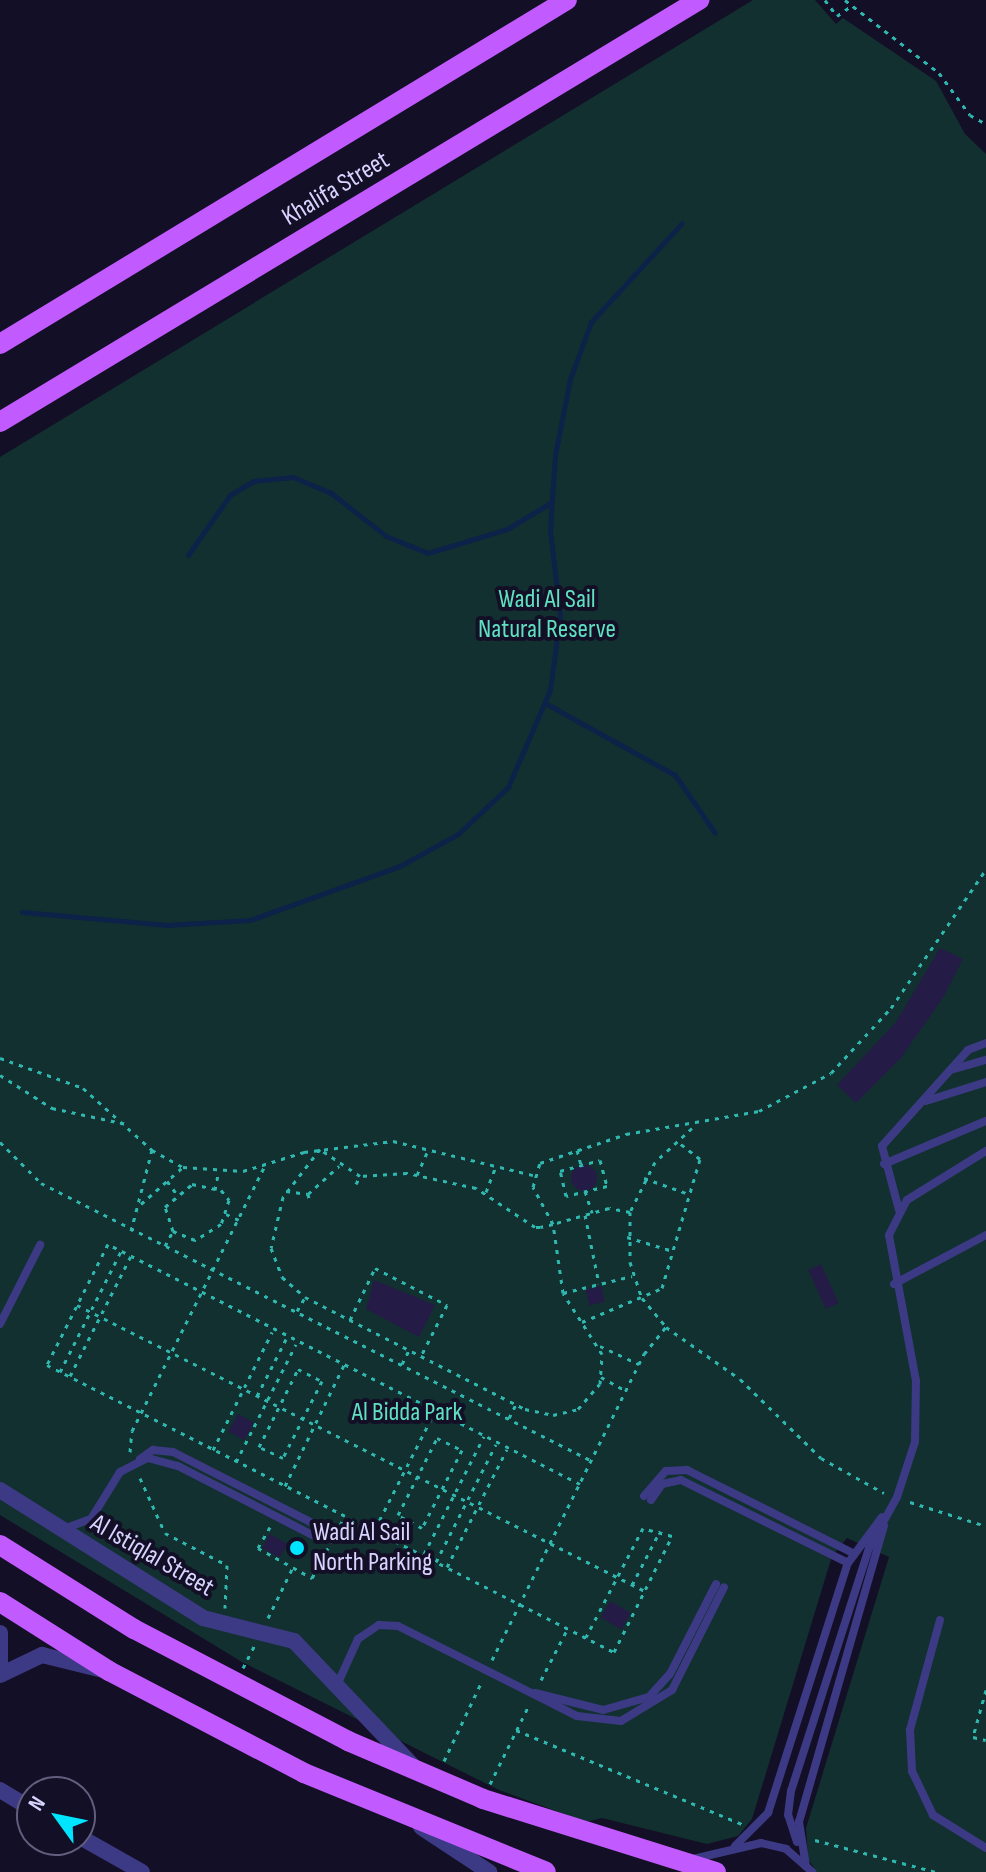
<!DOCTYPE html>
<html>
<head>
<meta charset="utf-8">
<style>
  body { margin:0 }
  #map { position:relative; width:986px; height:1872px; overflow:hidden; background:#130f26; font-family:"Sofia Sans Condensed",sans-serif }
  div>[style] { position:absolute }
  .green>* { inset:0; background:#12302f }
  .stream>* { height:5px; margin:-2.5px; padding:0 2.5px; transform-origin:2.5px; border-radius:2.5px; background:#0c2248 }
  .building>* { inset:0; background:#241b47; transform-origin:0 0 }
  .round { border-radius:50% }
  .path>* { height:3px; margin-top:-1.5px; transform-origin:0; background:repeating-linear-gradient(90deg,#2fb8b0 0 4px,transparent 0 10px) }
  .lane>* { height:8px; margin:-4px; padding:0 4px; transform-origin:4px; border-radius:4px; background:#3d3a85 }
  .street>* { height:16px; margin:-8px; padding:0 8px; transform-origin:8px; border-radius:8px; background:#3d3a85 }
  .primary>* { height:20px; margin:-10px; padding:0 10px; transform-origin:10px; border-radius:10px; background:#c25bff }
  .dots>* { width:22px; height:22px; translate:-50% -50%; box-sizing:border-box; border:4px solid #130f26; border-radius:50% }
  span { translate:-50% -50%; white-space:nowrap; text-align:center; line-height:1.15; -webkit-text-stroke:8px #130f26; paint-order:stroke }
  .street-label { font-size:26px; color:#d9d4ff }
  .park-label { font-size:26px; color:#5fe0c0 }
  .poi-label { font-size:26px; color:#d9d4ff }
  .left { translate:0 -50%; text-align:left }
  .north { position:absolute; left:16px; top:1776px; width:80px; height:80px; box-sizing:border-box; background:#130f26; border:2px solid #625e7d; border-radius:50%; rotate:303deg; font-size:22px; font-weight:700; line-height:32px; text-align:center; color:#d9d4ff }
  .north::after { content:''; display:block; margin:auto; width:28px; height:36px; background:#00e5ff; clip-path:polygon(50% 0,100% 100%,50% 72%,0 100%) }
</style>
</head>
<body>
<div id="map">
  <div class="green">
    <i style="clip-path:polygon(753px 0,815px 0,836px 24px,843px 18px,936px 81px,965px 134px,986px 154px,986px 1872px,817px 1872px,808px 1859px,806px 1828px,889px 1557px,847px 1538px,832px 1556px,752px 1819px,738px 1836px,707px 1844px,602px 1818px,586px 1822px,499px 1790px,242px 1662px,0 1515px,0 457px)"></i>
  </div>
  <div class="stream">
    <i style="left:188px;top:555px;width:73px;rotate:-55deg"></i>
    <i style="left:230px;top:495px;width:27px;rotate:-31deg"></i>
    <i style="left:253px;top:481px;width:40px;rotate:-5.7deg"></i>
    <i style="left:293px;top:477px;width:41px;rotate:22.8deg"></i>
    <i style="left:331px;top:493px;width:70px;rotate:38deg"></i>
    <i style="left:386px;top:536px;width:45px;rotate:22deg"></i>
    <i style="left:428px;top:553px;width:83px;rotate:-16.9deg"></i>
    <i style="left:507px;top:529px;width:52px;rotate:-31deg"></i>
    <i style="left:545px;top:703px;width:149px;rotate:29deg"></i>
    <i style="left:675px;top:775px;width:70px;rotate:55.4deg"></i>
    <i style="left:22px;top:912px;width:146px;rotate:5.1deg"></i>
    <i style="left:167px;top:925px;width:83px;rotate:-3.4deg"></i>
    <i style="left:250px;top:920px;width:159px;rotate:-19.8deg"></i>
    <i style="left:400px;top:866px;width:66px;rotate:-28.9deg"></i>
    <i style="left:458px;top:834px;width:69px;rotate:-43.2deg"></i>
    <i style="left:508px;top:787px;width:106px;rotate:-66.6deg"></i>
    <i style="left:550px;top:690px;width:76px;rotate:-82.4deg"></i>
    <i style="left:560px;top:615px;width:86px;rotate:-96.7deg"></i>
    <i style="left:550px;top:530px;width:75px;rotate:-86.2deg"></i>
    <i style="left:555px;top:455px;width:77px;rotate:-78.8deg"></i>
    <i style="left:570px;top:379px;width:61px;rotate:-69.8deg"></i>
    <i style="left:591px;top:322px;width:134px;rotate:-47.4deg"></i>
  </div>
  <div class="building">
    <i style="clip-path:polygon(940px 948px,963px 959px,944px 996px,901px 1058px,856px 1103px,837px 1085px,896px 1022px)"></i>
    <i class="round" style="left:571px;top:1165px;width:26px;height:26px"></i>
    <i style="left:821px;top:1264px;width:43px;height:14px;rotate:66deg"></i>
    <i style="clip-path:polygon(374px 1280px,435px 1305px,419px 1337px,366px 1309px)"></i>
    <i style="left:601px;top:1286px;width:16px;height:16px;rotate:76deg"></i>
    <i style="left:238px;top:1414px;width:18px;height:20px;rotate:29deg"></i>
    <i style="left:270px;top:1534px;width:20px;height:16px;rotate:30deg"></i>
    <i style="left:610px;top:1601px;width:24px;height:19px;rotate:30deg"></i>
  </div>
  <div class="path">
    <i style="left:825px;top:0;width:20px;rotate:53deg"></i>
    <i style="left:837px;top:16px;width:16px;rotate:-35deg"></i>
    <i style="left:845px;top:0;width:119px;rotate:37.8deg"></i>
    <i style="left:939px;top:73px;width:52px;rotate:53.6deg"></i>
    <i style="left:970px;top:115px;width:18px;rotate:29deg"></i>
    <i style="left:0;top:1058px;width:88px;rotate:19.9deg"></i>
    <i style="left:83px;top:1088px;width:93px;rotate:41.9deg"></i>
    <i style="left:152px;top:1150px;width:35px;rotate:29deg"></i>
    <i style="left:183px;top:1167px;width:60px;rotate:3.8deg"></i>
    <i style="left:243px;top:1171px;width:64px;rotate:-17.3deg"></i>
    <i style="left:304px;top:1152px;width:90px;rotate:-7deg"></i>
    <i style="left:393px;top:1141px;width:144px;rotate:13.7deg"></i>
    <i style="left:0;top:1075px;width:62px;rotate:32.4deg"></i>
    <i style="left:52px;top:1108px;width:76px;rotate:12.2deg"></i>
    <i style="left:692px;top:1128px;width:50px;rotate:137.4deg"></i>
    <i style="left:655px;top:1162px;width:56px;rotate:116.6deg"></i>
    <i style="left:630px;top:1212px;width:50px;rotate:90deg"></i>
    <i style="left:630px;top:1262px;width:38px;rotate:72deg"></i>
    <i style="left:642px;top:1298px;width:38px;rotate:50deg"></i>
    <i style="left:666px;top:1327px;width:90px;rotate:35.1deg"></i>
    <i style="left:740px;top:1379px;width:113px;rotate:44.3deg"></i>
    <i style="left:821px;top:1458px;width:72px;rotate:29.1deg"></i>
    <i style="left:0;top:1142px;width:58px;rotate:45deg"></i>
    <i style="left:41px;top:1183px;width:617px;rotate:26.77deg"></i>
    <i style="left:577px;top:1150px;width:16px;rotate:75deg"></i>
    <i style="left:600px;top:1160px;width:27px;rotate:75deg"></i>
    <i style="left:607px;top:1186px;width:42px;rotate:166.3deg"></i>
    <i style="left:566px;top:1196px;width:26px;rotate:-103deg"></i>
    <i style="left:560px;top:1171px;width:41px;rotate:-15.4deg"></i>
    <i style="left:417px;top:1175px;width:27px;rotate:-66deg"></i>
    <i style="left:644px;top:1178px;width:48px;rotate:19.6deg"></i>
    <i style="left:167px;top:1181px;width:15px;rotate:53deg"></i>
    <i style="left:192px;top:1184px;width:30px;rotate:12deg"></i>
    <i style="left:221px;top:1190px;width:13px;rotate:51deg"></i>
    <i style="left:229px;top:1200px;width:25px;rotate:108deg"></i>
    <i style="left:221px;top:1224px;width:31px;rotate:148deg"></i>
    <i style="left:195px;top:1240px;width:24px;rotate:-158deg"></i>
    <i style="left:173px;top:1231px;width:25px;rotate:-108deg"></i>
    <i style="left:165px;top:1207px;width:35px;rotate:-40deg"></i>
    <i style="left:356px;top:1184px;width:9px;rotate:-63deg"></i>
    <i style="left:215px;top:1190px;width:16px;rotate:-79deg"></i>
    <i style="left:286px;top:1191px;width:22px;rotate:8deg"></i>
    <i style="left:308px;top:1194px;width:42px;rotate:-42.1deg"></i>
    <i style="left:585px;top:1191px;width:23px;rotate:72deg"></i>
    <i style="left:486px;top:1192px;width:28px;rotate:-69deg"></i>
    <i style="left:308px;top:1194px;width:9px;rotate:77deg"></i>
    <i style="left:141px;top:1204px;width:56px;rotate:-41.4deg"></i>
    <i style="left:630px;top:1212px;width:21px;rotate:-169deg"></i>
    <i style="left:609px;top:1208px;width:58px;rotate:164.1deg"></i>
    <i style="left:553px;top:1224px;width:13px;rotate:167deg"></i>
    <i style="left:540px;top:1227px;width:5px;rotate:180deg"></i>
    <i style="left:535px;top:1227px;width:71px;rotate:-146.5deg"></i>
    <i style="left:476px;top:1188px;width:71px;rotate:-167.7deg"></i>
    <i style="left:407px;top:1173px;width:47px;rotate:176.3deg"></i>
    <i style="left:360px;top:1176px;width:48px;rotate:-146deg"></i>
    <i style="left:320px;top:1149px;width:61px;rotate:127.6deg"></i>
    <i style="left:283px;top:1197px;width:52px;rotate:103.2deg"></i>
    <i style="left:271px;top:1248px;width:31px;rotate:69deg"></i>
    <i style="left:282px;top:1277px;width:30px;rotate:41deg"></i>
    <i style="left:305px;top:1297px;width:247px;rotate:27deg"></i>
    <i style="left:525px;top:1409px;width:29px;rotate:12deg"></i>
    <i style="left:553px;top:1415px;width:26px;rotate:-13deg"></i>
    <i style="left:578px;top:1409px;width:33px;rotate:-49deg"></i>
    <i style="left:600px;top:1384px;width:30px;rotate:-86deg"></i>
    <i style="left:602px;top:1354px;width:72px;rotate:-122.6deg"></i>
    <i style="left:563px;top:1293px;width:70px;rotate:-98.2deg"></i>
    <i style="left:553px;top:1224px;width:42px;rotate:-118.4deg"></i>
    <i style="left:533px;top:1187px;width:25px;rotate:-74deg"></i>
    <i style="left:540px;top:1163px;width:91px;rotate:-18.6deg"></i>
    <i style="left:626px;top:1134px;width:135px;rotate:-9.8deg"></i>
    <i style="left:759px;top:1111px;width:81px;rotate:-27.8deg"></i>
    <i style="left:831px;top:1073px;width:88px;rotate:-47.3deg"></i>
    <i style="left:891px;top:1008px;width:168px;rotate:-55.6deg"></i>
    <i style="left:226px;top:1214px;width:14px;rotate:25deg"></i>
    <i style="left:585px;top:1215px;width:70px;rotate:78.5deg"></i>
    <i style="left:131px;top:1231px;width:84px;rotate:-75.5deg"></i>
    <i style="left:627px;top:1237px;width:48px;rotate:16.9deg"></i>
    <i style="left:165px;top:1246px;width:17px;rotate:-62deg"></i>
    <i style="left:563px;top:1293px;width:71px;rotate:-13.8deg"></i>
    <i style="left:77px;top:1305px;width:636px;rotate:26.73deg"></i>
    <i style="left:297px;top:1311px;width:16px;rotate:-60deg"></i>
    <i style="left:350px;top:1320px;width:58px;rotate:-64.3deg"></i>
    <i style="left:375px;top:1268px;width:81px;rotate:27.2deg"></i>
    <i style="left:447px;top:1305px;width:57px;rotate:117deg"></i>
    <i style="left:582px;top:1322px;width:87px;rotate:-23deg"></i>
    <i style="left:662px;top:1288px;width:134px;rotate:-73.6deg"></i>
    <i style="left:700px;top:1159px;width:29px;rotate:-142deg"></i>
    <i style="left:600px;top:1346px;width:43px;rotate:24.8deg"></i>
    <i style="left:402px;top:1364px;width:16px;rotate:-63deg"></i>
    <i style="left:298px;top:1369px;width:27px;rotate:27deg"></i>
    <i style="left:322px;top:1381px;width:86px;rotate:116.9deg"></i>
    <i style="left:283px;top:1458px;width:26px;rotate:-155deg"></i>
    <i style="left:259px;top:1447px;width:87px;rotate:-63.4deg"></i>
    <i style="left:60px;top:1372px;width:136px;rotate:-63.2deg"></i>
    <i style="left:70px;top:1376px;width:135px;rotate:-63.1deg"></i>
    <i style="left:601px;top:1377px;width:29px;rotate:29deg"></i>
    <i style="left:257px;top:1396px;width:64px;rotate:-63deg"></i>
    <i style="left:509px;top:1418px;width:16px;rotate:-63deg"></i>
    <i style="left:437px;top:1438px;width:28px;rotate:26deg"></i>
    <i style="left:462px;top:1450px;width:88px;rotate:117.1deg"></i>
    <i style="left:422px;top:1528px;width:27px;rotate:-152deg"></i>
    <i style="left:398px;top:1515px;width:86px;rotate:-63.1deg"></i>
    <i style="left:213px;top:1450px;width:132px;rotate:-63.4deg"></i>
    <i style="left:130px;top:1452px;width:21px;rotate:-85deg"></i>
    <i style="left:132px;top:1431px;width:295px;rotate:-63.4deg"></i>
    <i style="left:236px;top:1462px;width:132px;rotate:-63deg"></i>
    <i style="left:140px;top:1478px;width:60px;rotate:65.6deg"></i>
    <i style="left:165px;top:1533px;width:70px;rotate:27.3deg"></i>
    <i style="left:227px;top:1565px;width:43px;rotate:92.7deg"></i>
    <i style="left:580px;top:1484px;width:530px;rotate:-153.05deg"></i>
    <i style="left:108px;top:1244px;width:136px;rotate:116.8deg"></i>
    <i style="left:47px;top:1365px;width:635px;rotate:26.85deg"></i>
    <i style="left:614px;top:1652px;width:130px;rotate:-63.4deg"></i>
    <i style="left:672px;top:1536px;width:30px;rotate:-165deg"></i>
    <i style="left:643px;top:1528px;width:123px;rotate:117.6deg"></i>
    <i style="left:285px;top:1486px;width:135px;rotate:-64deg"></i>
    <i style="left:910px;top:1502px;width:80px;rotate:17.5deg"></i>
    <i style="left:270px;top:1527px;width:24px;rotate:120deg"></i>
    <i style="left:258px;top:1548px;width:62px;rotate:29.1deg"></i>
    <i style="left:312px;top:1578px;width:70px;rotate:-62deg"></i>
    <i style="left:375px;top:1529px;width:132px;rotate:-63deg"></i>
    <i style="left:424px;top:1554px;width:132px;rotate:-63deg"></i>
    <i style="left:436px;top:1562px;width:132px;rotate:-63deg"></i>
    <i style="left:447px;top:1567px;width:132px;rotate:-63deg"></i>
    <i style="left:632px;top:1585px;width:61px;rotate:-62.6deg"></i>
    <i style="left:268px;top:1618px;width:57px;rotate:-63.9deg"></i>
    <i style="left:492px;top:1660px;width:342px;rotate:-63.6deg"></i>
    <i style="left:644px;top:1354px;width:35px;rotate:-51deg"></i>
    <i style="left:243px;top:1668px;width:25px;rotate:-63deg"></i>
    <i style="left:541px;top:1680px;width:59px;rotate:-62.6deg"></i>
    <i style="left:986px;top:1690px;width:49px;rotate:105.5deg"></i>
    <i style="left:973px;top:1737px;width:13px;rotate:13deg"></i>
    <i style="left:516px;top:1730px;width:245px;rotate:22.6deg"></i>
    <i style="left:444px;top:1761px;width:89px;rotate:-64.6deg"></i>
    <i style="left:490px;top:1784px;width:88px;rotate:-63.7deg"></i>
    <i style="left:815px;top:1840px;width:125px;rotate:14.8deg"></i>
  </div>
  <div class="lane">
    <i style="left:954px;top:1069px;width:33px;rotate:-16deg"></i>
    <i style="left:926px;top:1101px;width:63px;rotate:-17.6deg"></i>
    <i style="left:884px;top:1164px;width:111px;rotate:-22.9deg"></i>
    <i style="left:899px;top:1210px;width:66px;rotate:-104.9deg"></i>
    <i style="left:882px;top:1146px;width:129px;rotate:-48.1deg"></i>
    <i style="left:968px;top:1050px;width:19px;rotate:-21deg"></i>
    <i style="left:894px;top:1284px;width:104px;rotate:-28deg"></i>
    <i style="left:0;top:1324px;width:89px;rotate:-63.1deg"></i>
    <i style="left:140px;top:1459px;width:16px;rotate:-35deg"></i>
    <i style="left:153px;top:1450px;width:20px;rotate:6deg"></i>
    <i style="left:173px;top:1452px;width:167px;rotate:27deg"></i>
    <i style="left:644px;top:1496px;width:33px;rotate:-49deg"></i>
    <i style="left:666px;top:1471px;width:21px;rotate:-3deg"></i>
    <i style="left:687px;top:1470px;width:186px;rotate:26.6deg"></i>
    <i style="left:651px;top:1500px;width:19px;rotate:-55deg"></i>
    <i style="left:662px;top:1484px;width:19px;rotate:-12deg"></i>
    <i style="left:681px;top:1480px;width:186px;rotate:26.4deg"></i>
    <i style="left:66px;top:1528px;width:27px;rotate:-20deg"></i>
    <i style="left:91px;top:1519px;width:55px;rotate:-58.3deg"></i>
    <i style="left:120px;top:1472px;width:31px;rotate:-27deg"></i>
    <i style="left:148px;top:1458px;width:31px;rotate:15deg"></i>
    <i style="left:178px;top:1466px;width:157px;rotate:27.2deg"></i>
    <i style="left:940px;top:1620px;width:114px;rotate:105.3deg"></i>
    <i style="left:910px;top:1730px;width:41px;rotate:87.2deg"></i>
    <i style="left:912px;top:1771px;width:49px;rotate:64.5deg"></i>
    <i style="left:933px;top:1815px;width:62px;rotate:31.9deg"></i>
    <i style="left:337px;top:1685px;width:51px;rotate:-65.5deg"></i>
    <i style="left:358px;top:1639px;width:25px;rotate:-34deg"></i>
    <i style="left:379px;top:1625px;width:19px;rotate:3deg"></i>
    <i style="left:398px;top:1626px;width:200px;rotate:26.7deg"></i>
    <i style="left:577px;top:1716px;width:44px;rotate:6.5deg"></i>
    <i style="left:621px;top:1721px;width:60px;rotate:-31.3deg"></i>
    <i style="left:672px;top:1690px;width:115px;rotate:-63.2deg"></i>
    <i style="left:535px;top:1693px;width:70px;rotate:14deg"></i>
    <i style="left:603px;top:1710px;width:48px;rotate:-15.8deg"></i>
    <i style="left:649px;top:1697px;width:31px;rotate:-48deg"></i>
    <i style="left:670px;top:1674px;width:101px;rotate:-62.9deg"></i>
    <i style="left:797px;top:1842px;width:28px;rotate:-108deg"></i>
    <i style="left:788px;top:1815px;width:24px;rotate:-83deg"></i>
    <i style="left:791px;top:1791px;width:255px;rotate:-72.2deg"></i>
    <i style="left:869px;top:1548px;width:58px;rotate:-61.2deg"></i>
    <i style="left:897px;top:1497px;width:58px;rotate:-71.9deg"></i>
    <i style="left:915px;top:1442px;width:61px;rotate:-89.1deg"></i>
    <i style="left:916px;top:1381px;width:148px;rotate:-100.5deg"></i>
    <i style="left:889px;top:1235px;width:39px;rotate:-63deg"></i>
    <i style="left:907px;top:1200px;width:93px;rotate:-31.8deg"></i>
    <i style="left:735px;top:1846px;width:47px;rotate:-45deg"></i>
    <i style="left:768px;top:1813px;width:262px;rotate:-72.3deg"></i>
    <i style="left:848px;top:1563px;width:57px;rotate:-53.5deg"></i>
    <i style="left:693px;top:1859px;width:70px;rotate:-13.2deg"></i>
    <i style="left:761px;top:1843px;width:26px;rotate:13deg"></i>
    <i style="left:786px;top:1849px;width:35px;rotate:41deg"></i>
    <i style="left:806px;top:1866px;width:45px;rotate:-99deg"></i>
    <i style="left:799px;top:1822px;width:308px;rotate:-74deg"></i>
  </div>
  <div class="street">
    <i style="left:0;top:1490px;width:240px;rotate:32.2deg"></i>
    <i style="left:203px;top:1618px;width:94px;rotate:14.2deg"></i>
    <i style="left:294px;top:1641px;width:171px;rotate:46.4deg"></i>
    <i style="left:0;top:1633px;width:33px;rotate:90deg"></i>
    <i style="left:0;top:1675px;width:47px;rotate:-25.5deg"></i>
    <i style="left:42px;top:1655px;width:67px;rotate:13.8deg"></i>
    <i style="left:0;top:1790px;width:37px;rotate:31deg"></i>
    <i style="left:421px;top:1827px;width:82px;rotate:33.5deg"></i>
    <i style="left:80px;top:1837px;width:71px;rotate:29.4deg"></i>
  </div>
  <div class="primary">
    <i style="left:0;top:344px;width:663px;rotate:-31.25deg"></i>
    <i style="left:0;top:422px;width:817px;rotate:-31.12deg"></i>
    <i style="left:0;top:1545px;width:158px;rotate:32.1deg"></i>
    <i style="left:134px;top:1629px;width:242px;rotate:27.6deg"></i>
    <i style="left:348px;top:1741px;width:147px;rotate:23.2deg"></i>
    <i style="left:483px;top:1799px;width:244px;rotate:17.4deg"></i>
    <i style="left:0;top:1602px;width:129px;rotate:32.3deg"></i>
    <i style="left:109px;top:1671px;width:220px;rotate:27.6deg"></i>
    <i style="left:304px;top:1773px;width:261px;rotate:22.2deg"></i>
  </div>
  <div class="dots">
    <i style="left:297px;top:1548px;background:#00e5ff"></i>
  </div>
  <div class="street-label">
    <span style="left:336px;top:189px;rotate:-31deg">Khalifa Street</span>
    <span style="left:152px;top:1556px;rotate:30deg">Al Istiqlal Street</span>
  </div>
  <div class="park-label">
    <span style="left:547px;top:615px">Wadi Al Sail<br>Natural Reserve</span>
    <span style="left:407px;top:1413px">Al Bidda Park</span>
  </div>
  <div class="poi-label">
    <span class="left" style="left:313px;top:1548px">Wadi Al Sail<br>North Parking</span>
  </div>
  <div class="north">N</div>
</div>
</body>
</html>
